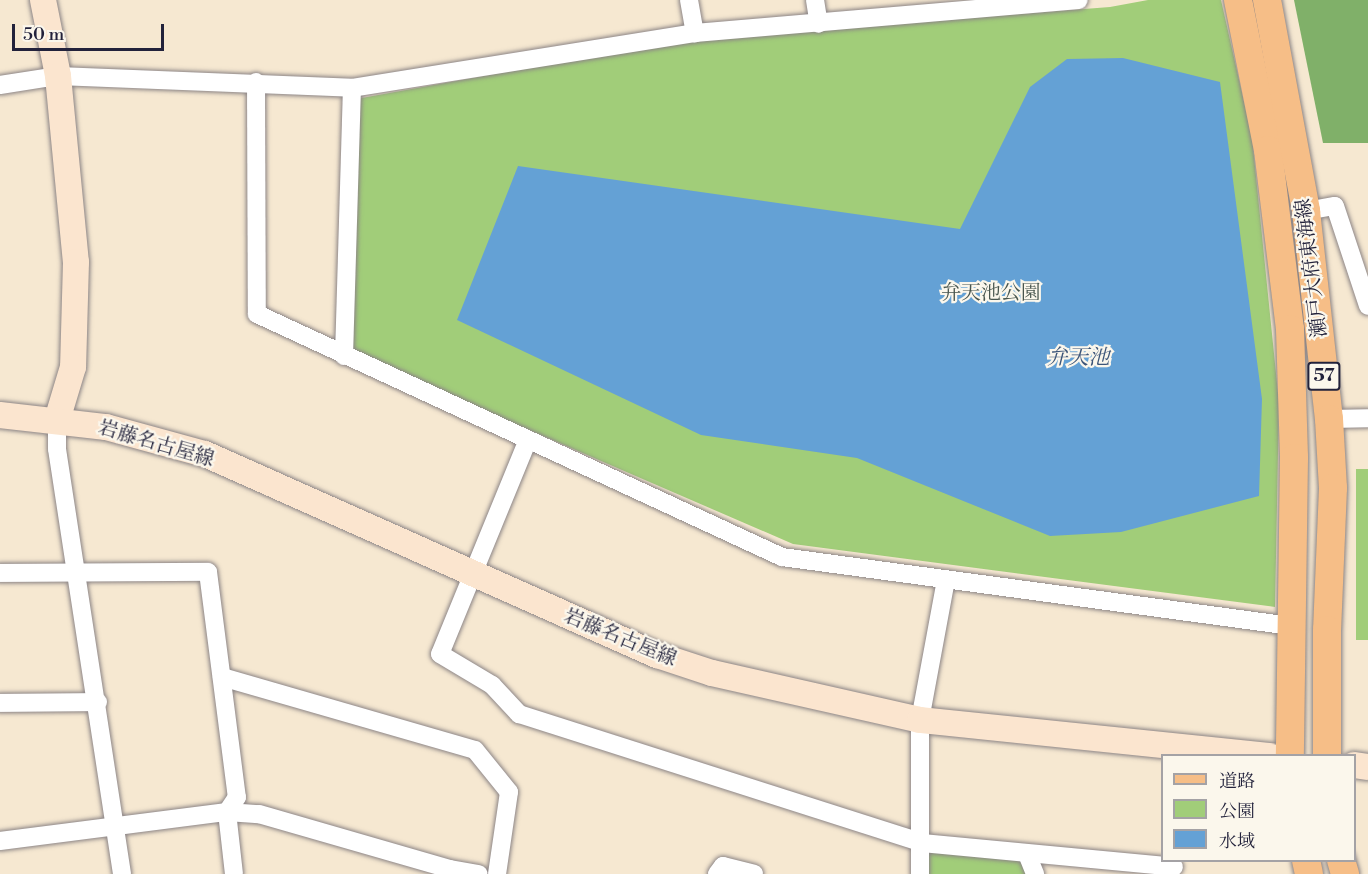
<!DOCTYPE html>
<html>
<head>
<meta charset="utf-8">
<style>
  body { margin:0 }
  #map { position:relative; width:1368px; height:874px; overflow:hidden; background:#f6e8d1; font-family:"Libre Bodoni","Noto Serif JP",serif }
  div>[style] { position:absolute }
  .green>* { inset:0; background:#a1cd79; transform-origin:0 0 }
  .forest>* { inset:0; background:#80b069 }
  .water>* { inset:0; background:#64a1d5 }
  .roads { filter:drop-shadow(0 0 2px #8c8586) drop-shadow(0 0 2px #8c8586) }
  .street>* { height:18px; margin:-9px; padding:0 9px; transform-origin:9px; border-radius:9px; background:#fff }
  .secondary>* { height:26px; margin:-13px; padding:0 13px; transform-origin:13px; border-radius:13px; background:#fbe5cf }
  .primary>* { height:28px; margin:-14px; padding:0 14px; transform-origin:14px; border-radius:14px; background:#f6be87 }
  span { translate:-50% -50%; white-space:nowrap; text-align:center; line-height:1.15; -webkit-text-stroke:4.5px #fbf7ec; paint-order:stroke }
  .shield-label span { padding:2px 4px; background:#fbf7ec; border:2px solid; border-radius:4px; -webkit-text-stroke-width:0 }
  .shield-label { font-size:18px; color:#22223b; font-weight:700 }
  .street-label { font-size:20px; color:#22223b }
  .park-label { font-size:20px; color:#48554e }
  .water-label { font-size:21px; color:#3c5579; font-style:italic }
  .legend { position:absolute; left:1161px; top:754px; width:195px; height:108px; box-sizing:border-box; background:#fbf7ec; border:2px solid #a4a2a5; margin:0; padding:8px 10px; list-style:none; font-size:18px; color:#22223b }
  .legend li { display:flex; align-items:center; gap:12px; height:30px }
  .legend b { width:30px; border:2px solid #a4a2a5 }
  .scale { position:absolute; left:12px; top:24px; width:152px; height:27px; box-sizing:border-box; border:3px solid #22223b; border-top:0; padding-left:8px; font-size:18px; line-height:21px; white-space:nowrap; color:#22223b; -webkit-text-stroke:4px #fbf7ec; paint-order:stroke }
</style>
</head>
<body>
<div id="map">
  <div class="green">
    <i style="clip-path:polygon(1148px 0,1221px 0,1252px 137px,1279px 403px,1275px 607px,793px 544px,344px 350px,356px 99px,689px 39px,1110px 7px)"></i>
    <i style="left:1368px;top:469px;width:171px;height:12px;rotate:90deg"></i>
    <i style="clip-path:polygon(928px 851px,1021px 860px,1026px 874px,927px 874px)"></i>
  </div>
  <div class="forest">
    <i style="clip-path:polygon(1294px 0,1368px 0,1368px 143px,1323px 143px)"></i>
  </div>
  <div class="water">
    <i style="clip-path:polygon(1123px 58px,1220px 82px,1262px 399px,1259px 496px,1121px 532px,1050px 536px,857px 458px,701px 435px,457px 320px,518px 166px,960px 229px,1030px 87px,1067px 59px)"></i>
  </div>
  <div class="roads">
    <div class="street">
      <i style="left:689px;top:0;width:34px;rotate:80deg"></i>
      <i style="left:815px;top:0;width:24px;rotate:81deg"></i>
      <i style="left:256px;top:82px;width:232px;rotate:89.8deg"></i>
      <i style="left:257px;top:314px;width:579px;rotate:24.84deg"></i>
      <i style="left:782px;top:557px;width:514px;rotate:7.72deg"></i>
      <i style="left:0;top:85px;width:59px;rotate:-8.8deg"></i>
      <i style="left:58px;top:76px;width:294px;rotate:2.3deg"></i>
      <i style="left:352px;top:88px;width:347px;rotate:-9.1deg"></i>
      <i style="left:695px;top:33px;width:385px;rotate:-4.9deg"></i>
      <i style="left:1306px;top:211px;width:29px;rotate:-10deg"></i>
      <i style="left:1335px;top:206px;width:105px;rotate:71.7deg"></i>
      <i style="left:344px;top:356px;width:268px;rotate:-88.3deg"></i>
      <i style="left:1329px;top:419px;width:39px;rotate:-1deg"></i>
      <i style="left:57px;top:420px;width:29px;rotate:90deg"></i>
      <i style="left:57px;top:449px;width:430px;rotate:81.3deg"></i>
      <i style="left:527px;top:442px;width:229px;rotate:112.3deg"></i>
      <i style="left:440px;top:654px;width:61px;rotate:30.8deg"></i>
      <i style="left:492px;top:685px;width:40px;rotate:47deg"></i>
      <i style="left:519px;top:714px;width:423px;rotate:17.7deg"></i>
      <i style="left:922px;top:843px;width:253px;rotate:5.4deg"></i>
      <i style="left:0;top:573px;width:208px;rotate:-0.3deg"></i>
      <i style="left:208px;top:572px;width:227px;rotate:82.7deg"></i>
      <i style="left:237px;top:797px;width:18px;rotate:124deg"></i>
      <i style="left:227px;top:812px;width:62px;rotate:83.6deg"></i>
      <i style="left:222px;top:677px;width:263px;rotate:16.1deg"></i>
      <i style="left:475px;top:750px;width:54px;rotate:51deg"></i>
      <i style="left:509px;top:792px;width:83px;rotate:98.3deg"></i>
      <i style="left:0;top:703px;width:98px;rotate:-0.6deg"></i>
      <i style="left:0;top:841px;width:229px;rotate:-7.3deg"></i>
      <i style="left:227px;top:812px;width:32px;rotate:4deg"></i>
      <i style="left:259px;top:814px;width:199px;rotate:16.1deg"></i>
      <i style="left:450px;top:869px;width:29px;rotate:10deg"></i>
      <i style="left:1027px;top:854px;width:22px;rotate:68deg"></i>
      <i style="left:717px;top:874px;width:10px;rotate:-53deg"></i>
      <i style="left:723px;top:866px;width:32px;rotate:14deg"></i>
      <i style="left:920px;top:874px;width:154px;rotate:-90deg"></i>
      <i style="left:920px;top:720px;width:142px;rotate:-79.5deg"></i>
    </div>
    <div class="secondary">
      <i style="left:43px;top:0;width:77px;rotate:78.8deg"></i>
      <i style="left:58px;top:76px;width:187px;rotate:84.5deg"></i>
      <i style="left:76px;top:262px;width:105px;rotate:91.6deg"></i>
      <i style="left:73px;top:367px;width:55px;rotate:106.8deg"></i>
      <i style="left:0;top:415px;width:107px;rotate:6.5deg"></i>
      <i style="left:106px;top:427px;width:103px;rotate:15.3deg"></i>
      <i style="left:205px;top:454px;width:495px;rotate:24deg"></i>
      <i style="left:657px;top:655px;width:58px;rotate:18.1deg"></i>
      <i style="left:712px;top:673px;width:213px;rotate:12.7deg"></i>
      <i style="left:920px;top:720px;width:352px;rotate:5.9deg"></i>
      <i style="left:1354px;top:765px;width:14px;rotate:8deg"></i>
    </div>
    <div class="primary">
      <i style="left:1238px;top:0;width:153px;rotate:78.7deg"></i>
      <i style="left:1268px;top:150px;width:180px;rotate:83deg"></i>
      <i style="left:1290px;top:329px;width:129px;rotate:88.2deg"></i>
      <i style="left:1294px;top:458px;width:298px;rotate:90.8deg"></i>
      <i style="left:1267px;top:0;width:215px;rotate:79.5deg"></i>
      <i style="left:1306px;top:211px;width:209px;rotate:83.7deg"></i>
      <i style="left:1329px;top:419px;width:69px;rotate:86.7deg"></i>
      <i style="left:1333px;top:488px;width:142px;rotate:92.4deg"></i>
      <i style="left:1327px;top:630px;width:126px;rotate:90deg"></i>
      <i style="left:1306px;top:860px;width:14px;rotate:78deg"></i>
      <i style="left:1341px;top:860px;width:15px;rotate:74deg"></i>
    </div>
  </div>
  <div class="shield-label">
    <span style="left:1324px;top:376px">57</span>
  </div>
  <div class="street-label">
    <span style="left:1312px;top:268px;rotate:-97deg">瀬戸大府東海線</span>
    <span style="left:156px;top:444px;rotate:16deg">岩藤名古屋線</span>
    <span style="left:620px;top:638px;rotate:22deg">岩藤名古屋線</span>
  </div>
  <div class="park-label">
    <span style="left:991px;top:293px">弁天池公園</span>
  </div>
  <div class="water-label">
    <span style="left:1078px;top:358px">弁天池</span>
  </div>
  <ul class="legend">
  <li><b style="height:8px;background:#f6be87"></b>道路</li>
  <li><b style="height:16px;background:#a1cd79"></b>公園</li>
  <li><b style="height:16px;background:#64a1d5"></b>水域</li>
  </ul>
  <div class="scale">50 m</div>
</div>
</body>
</html>
